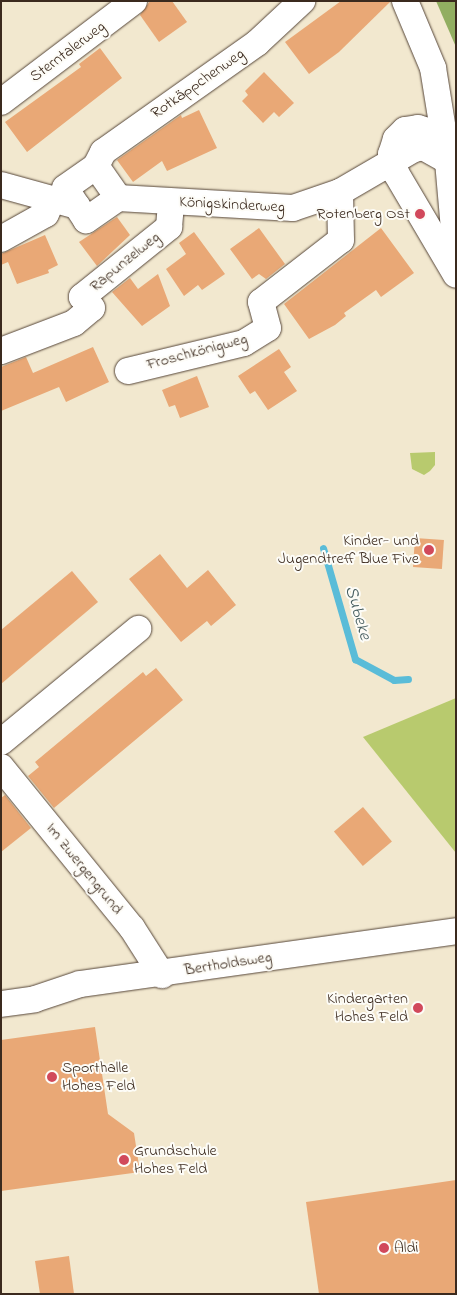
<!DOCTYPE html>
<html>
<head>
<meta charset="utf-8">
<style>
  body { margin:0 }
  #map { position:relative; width:457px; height:1295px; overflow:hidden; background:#f2e8cf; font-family:"Indie Flower",sans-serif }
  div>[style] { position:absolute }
  .green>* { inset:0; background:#b8ca6e }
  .forest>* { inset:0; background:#92ae61 }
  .stream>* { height:7px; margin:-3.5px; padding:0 3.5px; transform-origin:3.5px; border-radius:3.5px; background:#5abcd8 }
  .building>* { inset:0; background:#e9a876; transform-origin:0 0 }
  .roads { filter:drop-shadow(0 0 1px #564639) drop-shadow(0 0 1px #564639) }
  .minor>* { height:26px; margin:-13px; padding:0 13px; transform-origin:13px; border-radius:13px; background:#fff }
  .dots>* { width:14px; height:14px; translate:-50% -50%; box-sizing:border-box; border:2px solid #fdfcf7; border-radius:50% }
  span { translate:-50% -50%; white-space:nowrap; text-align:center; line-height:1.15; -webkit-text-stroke:4px #fdfcf7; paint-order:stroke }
  .street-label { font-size:16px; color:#3b2a1e }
  .poi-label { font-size:16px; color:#3b2a1e }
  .right { translate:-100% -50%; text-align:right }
  .left { translate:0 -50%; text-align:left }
  .water-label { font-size:18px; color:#465d5f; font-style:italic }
  .frame { position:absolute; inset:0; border:2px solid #3b2a1e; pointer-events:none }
</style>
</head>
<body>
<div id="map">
  <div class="green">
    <i style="clip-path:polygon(435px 452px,435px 465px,430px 471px,424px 475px,412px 469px,410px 453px)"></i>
    <i style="clip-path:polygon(456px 698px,456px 853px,363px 737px)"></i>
  </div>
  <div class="forest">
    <i style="clip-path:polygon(436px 1px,456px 1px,456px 47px)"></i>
  </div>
  <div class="stream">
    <i style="left:323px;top:548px;width:116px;rotate:73.9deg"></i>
    <i style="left:355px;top:659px;width:44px;rotate:28.3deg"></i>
    <i style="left:394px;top:680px;width:14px;rotate:-4deg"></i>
  </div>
  <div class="building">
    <i style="clip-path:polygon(150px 1px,172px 1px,187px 22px,159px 42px,140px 15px)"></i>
    <i style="clip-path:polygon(341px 1px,390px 2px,339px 52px,309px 74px,285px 42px)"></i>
    <i style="clip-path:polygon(100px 48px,122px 78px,27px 152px,5px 122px,81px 67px,79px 64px)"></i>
    <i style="clip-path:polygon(264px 72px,294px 103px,279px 117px,274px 112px,263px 123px,242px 101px,248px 95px,245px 91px)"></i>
    <i style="clip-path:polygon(199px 110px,217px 148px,167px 171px,162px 161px,133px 182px,117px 160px,181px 115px,182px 118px)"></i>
    <i style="clip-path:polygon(117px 217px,130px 235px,97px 266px,79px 242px)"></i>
    <i style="clip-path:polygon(259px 228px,285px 264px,266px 279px,259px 274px,252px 279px,230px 249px)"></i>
    <i style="clip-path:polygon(381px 228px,414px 273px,381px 297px,376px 290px,344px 313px,346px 316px,335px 325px,309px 339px,284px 304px)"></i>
    <i style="clip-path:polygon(194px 232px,225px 274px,202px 290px,198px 285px,184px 296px,166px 269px,186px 254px,179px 243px)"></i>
    <i style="clip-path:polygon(45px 235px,58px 265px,48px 270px,49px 273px,17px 284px,8px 262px,1px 265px,1px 254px)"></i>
    <i style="clip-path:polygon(158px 274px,170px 306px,142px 326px,112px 292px,130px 278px,138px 289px)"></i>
    <i style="clip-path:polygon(93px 347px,109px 382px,66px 402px,59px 387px,1px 411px,1px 367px,26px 357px,33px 373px)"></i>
    <i style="clip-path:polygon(279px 349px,291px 367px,284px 372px,297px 391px,268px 410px,255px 391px,250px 394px,238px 376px)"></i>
    <i style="clip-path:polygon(197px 376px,209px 407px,180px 418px,175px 405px,169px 407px,162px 390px)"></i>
    <i style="left:415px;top:538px;width:29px;height:29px;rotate:4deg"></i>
    <i style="clip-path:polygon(160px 554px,187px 588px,208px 570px,236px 605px,211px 626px,207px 621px,181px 642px,129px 579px)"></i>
    <i style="clip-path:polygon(72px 571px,98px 602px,1px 684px,1px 630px)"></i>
    <i style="clip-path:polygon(156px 668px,183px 700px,54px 808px,28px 776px,39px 767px,35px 762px,143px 672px,146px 676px)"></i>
    <i style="clip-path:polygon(5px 795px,31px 828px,1px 852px,1px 798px)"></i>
    <i style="left:363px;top:807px;width:45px;height:38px;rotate:50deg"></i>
    <i style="clip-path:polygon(95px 1027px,108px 1114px,134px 1133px,140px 1172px,1px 1191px,1px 1040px)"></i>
    <i style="clip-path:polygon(456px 1180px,456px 1294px,319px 1294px,306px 1202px)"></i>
    <i style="clip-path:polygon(69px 1256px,74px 1294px,40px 1294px,35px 1261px)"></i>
  </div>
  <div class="roads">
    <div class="minor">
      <i style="left:405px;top:1px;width:73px;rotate:67.3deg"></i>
      <i style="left:433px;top:68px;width:94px;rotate:80.8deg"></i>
      <i style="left:448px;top:161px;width:92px;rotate:85deg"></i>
      <i style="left:1px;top:102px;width:167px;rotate:-37.2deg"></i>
      <i style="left:443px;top:151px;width:20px;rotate:-117deg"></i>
      <i style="left:434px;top:133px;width:17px;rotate:-163deg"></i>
      <i style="left:418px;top:128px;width:13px;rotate:171deg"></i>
      <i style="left:405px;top:130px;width:13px;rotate:135deg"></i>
      <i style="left:396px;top:139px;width:16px;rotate:108deg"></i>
      <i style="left:391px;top:154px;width:20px;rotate:75deg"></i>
      <i style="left:396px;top:173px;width:118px;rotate:59.5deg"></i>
      <i style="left:96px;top:166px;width:16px;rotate:-63deg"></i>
      <i style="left:103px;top:152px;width:189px;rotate:-35.3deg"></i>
      <i style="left:257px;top:43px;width:62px;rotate:-43deg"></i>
      <i style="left:96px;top:166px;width:39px;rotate:55deg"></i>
      <i style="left:118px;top:198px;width:39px;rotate:145deg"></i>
      <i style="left:86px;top:220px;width:38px;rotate:-123deg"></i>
      <i style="left:65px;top:188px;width:38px;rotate:-35deg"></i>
      <i style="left:1px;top:185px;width:79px;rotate:15.4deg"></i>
      <i style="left:118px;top:198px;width:175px;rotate:3.3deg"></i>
      <i style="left:293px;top:208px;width:50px;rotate:-18.8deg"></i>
      <i style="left:340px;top:192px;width:86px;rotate:-30.2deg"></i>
      <i style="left:414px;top:149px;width:9px;rotate:-13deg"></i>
      <i style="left:423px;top:147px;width:29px;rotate:29deg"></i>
      <i style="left:1px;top:239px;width:51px;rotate:-29.1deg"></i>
      <i style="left:46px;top:214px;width:15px;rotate:-67deg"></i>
      <i style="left:1px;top:351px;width:78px;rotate:-21deg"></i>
      <i style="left:74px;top:323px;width:23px;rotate:-40deg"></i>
      <i style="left:92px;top:308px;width:15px;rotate:-132deg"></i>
      <i style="left:82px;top:297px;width:112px;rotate:-38.8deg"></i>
      <i style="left:169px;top:227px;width:25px;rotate:-85deg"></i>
      <i style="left:128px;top:371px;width:119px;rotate:-13.6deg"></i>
      <i style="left:244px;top:343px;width:28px;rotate:-32deg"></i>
      <i style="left:268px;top:328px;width:27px;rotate:-105deg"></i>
      <i style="left:261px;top:302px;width:101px;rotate:-37.8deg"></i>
      <i style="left:341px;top:240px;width:48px;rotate:-91.2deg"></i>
      <i style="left:1px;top:742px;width:178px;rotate:-39.5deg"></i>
      <i style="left:1px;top:767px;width:208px;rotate:50.9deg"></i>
      <i style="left:132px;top:928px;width:56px;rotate:57.4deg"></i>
      <i style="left:1px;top:1004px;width:34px;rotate:-8deg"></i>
      <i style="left:35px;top:999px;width:47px;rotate:-18.4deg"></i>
      <i style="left:80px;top:984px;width:380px;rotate:-8deg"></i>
    </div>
  </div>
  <div class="dots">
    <i style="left:420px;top:214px;background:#d1495b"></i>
    <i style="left:429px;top:550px;background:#d1495b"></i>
    <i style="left:418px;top:1008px;background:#d1495b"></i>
    <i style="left:52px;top:1077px;background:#d1495b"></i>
    <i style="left:124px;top:1160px;background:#d1495b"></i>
    <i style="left:384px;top:1248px;background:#d1495b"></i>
  </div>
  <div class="street-label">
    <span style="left:68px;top:52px;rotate:-37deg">Sterntalerweg</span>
    <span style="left:198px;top:84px;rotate:-35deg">Rotkäppchenweg</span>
    <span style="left:232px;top:205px;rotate:3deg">Königskinderweg</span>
    <span style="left:125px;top:262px;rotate:-39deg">Rapunzelweg</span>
    <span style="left:197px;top:352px;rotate:-15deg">Froschkönigweg</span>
    <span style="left:84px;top:869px;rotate:51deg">Im Zwergengrund</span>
    <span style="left:228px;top:964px;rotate:-9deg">Bertholdsweg</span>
  </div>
  <div class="poi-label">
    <span class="right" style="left:410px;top:214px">Rotenberg Ost</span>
    <span class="right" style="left:419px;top:550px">Kinder- und<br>Jugendtreff Blue Five</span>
    <span class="right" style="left:408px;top:1008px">Kindergarten<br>Hohes Feld</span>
    <span class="left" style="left:62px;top:1077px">Sporthalle<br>Hohes Feld</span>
    <span class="left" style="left:134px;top:1160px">Grundschule<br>Hohes Feld</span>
    <span class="left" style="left:394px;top:1248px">Aldi</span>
  </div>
  <div class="water-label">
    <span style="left:357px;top:613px;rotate:74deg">Subeke</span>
  </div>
  <div class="frame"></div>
</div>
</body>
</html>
